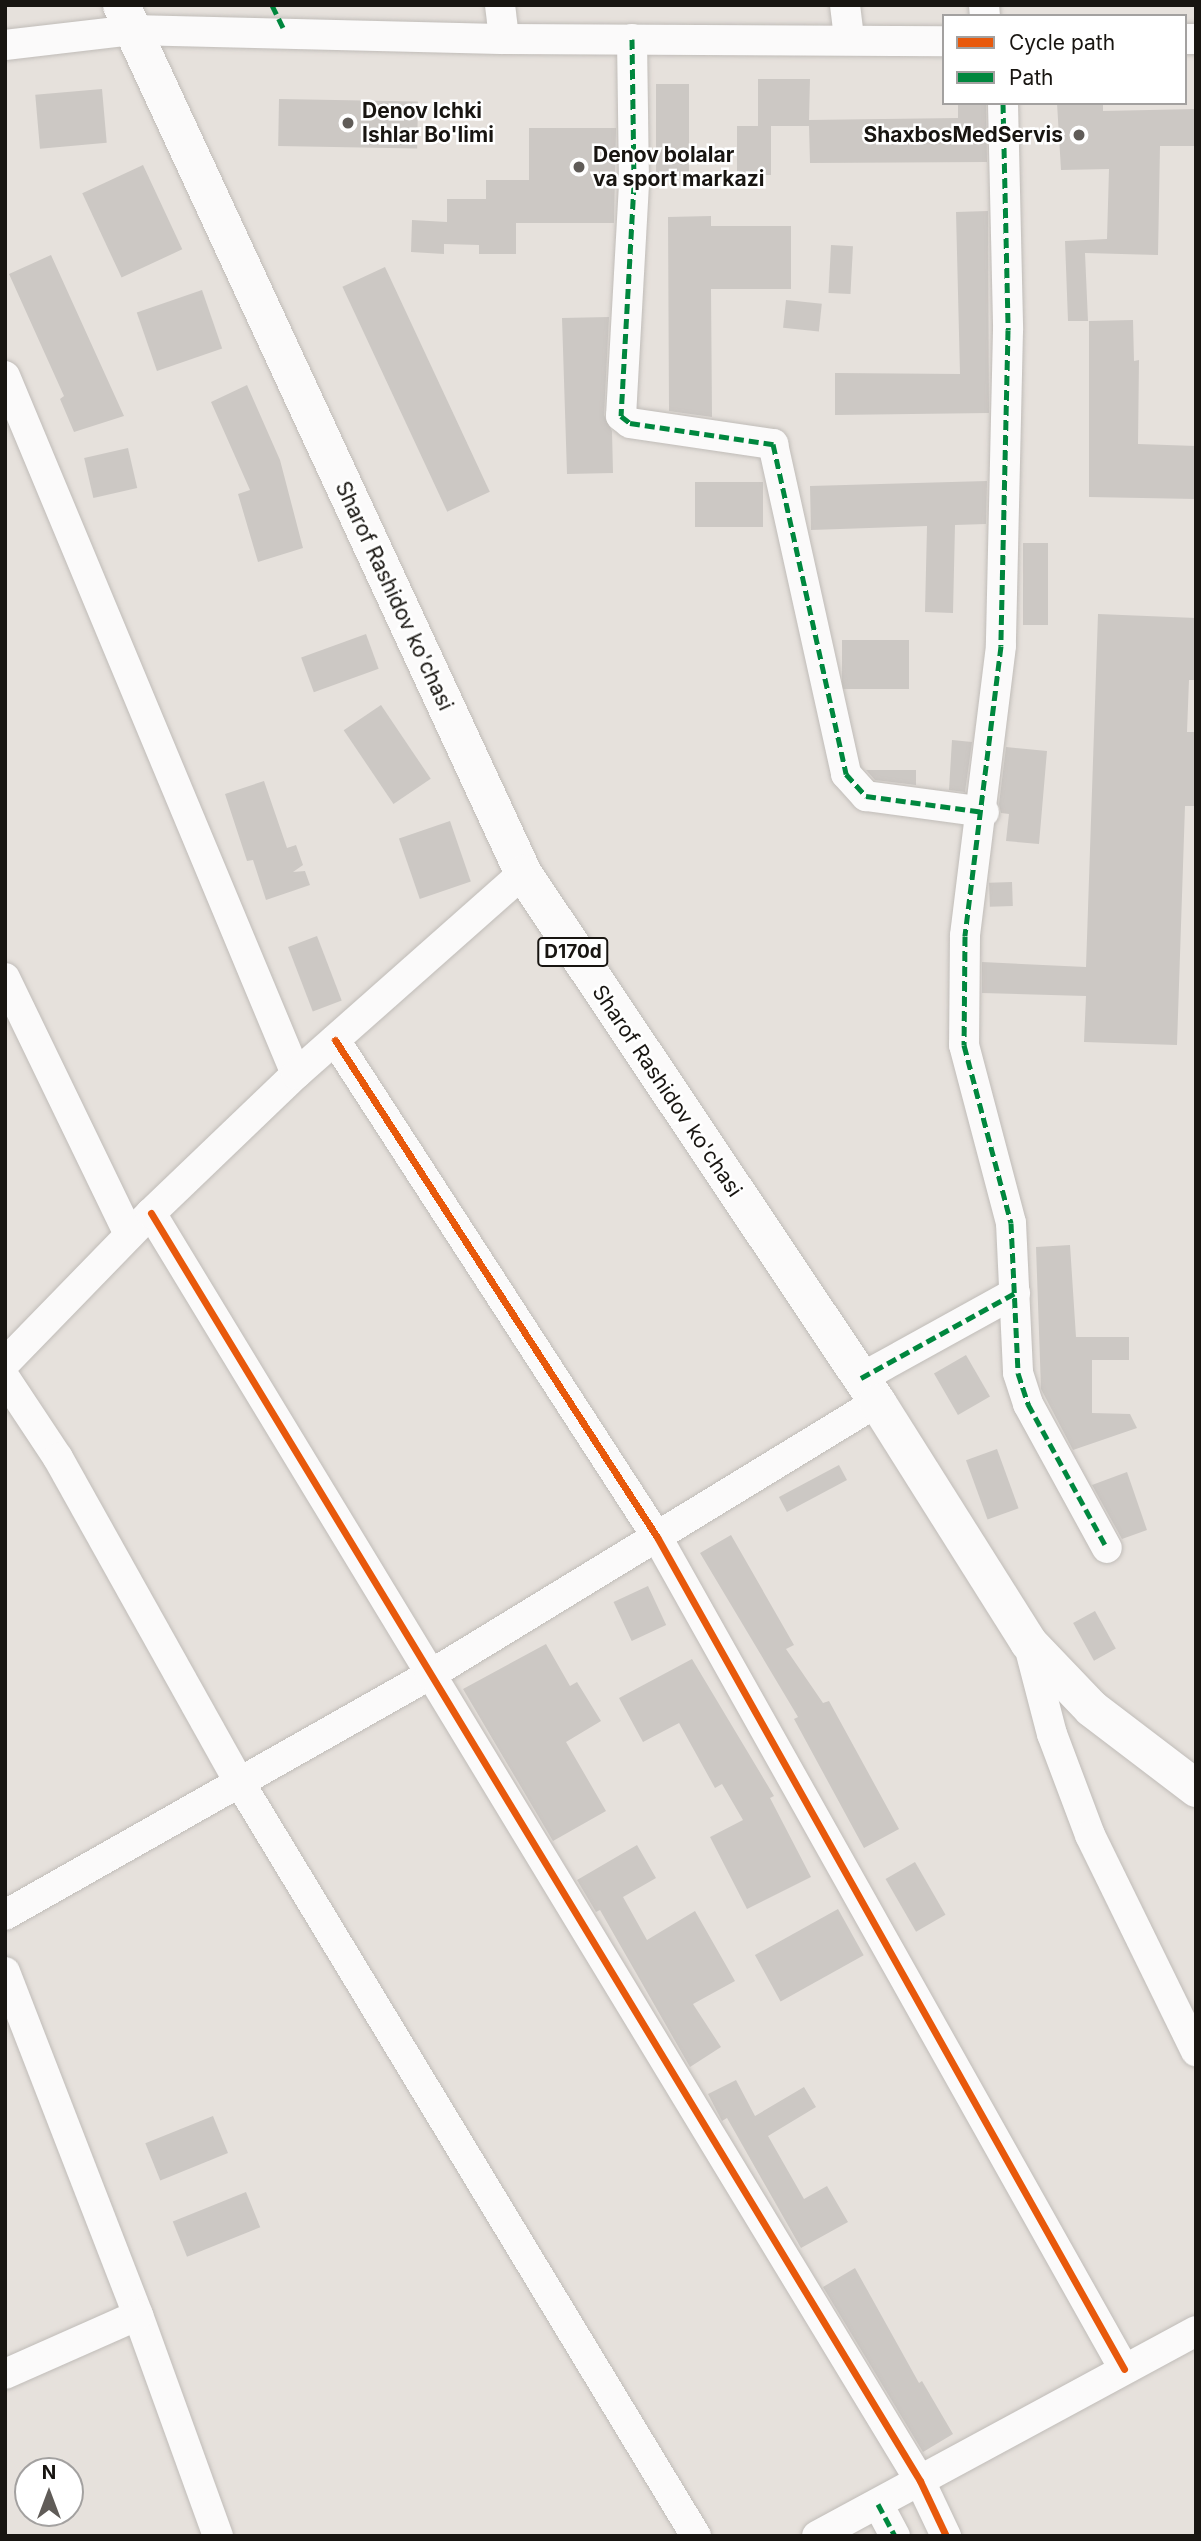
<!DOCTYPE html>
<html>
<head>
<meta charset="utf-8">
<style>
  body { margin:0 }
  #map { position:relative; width:1201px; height:2541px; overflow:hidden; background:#e6e1dc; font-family:Inter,sans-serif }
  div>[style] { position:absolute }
  .building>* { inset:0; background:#ccc8c4; transform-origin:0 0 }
  .roads { filter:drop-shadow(0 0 2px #c0bcb8) drop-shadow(0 0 2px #c0bcb8) }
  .minor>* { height:30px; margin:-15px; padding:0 15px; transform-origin:15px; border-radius:15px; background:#fbfafa }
  .major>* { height:37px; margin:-18.5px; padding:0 18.5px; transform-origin:18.5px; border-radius:18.5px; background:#fbfafa }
  .quiet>* { height:5px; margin-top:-2.5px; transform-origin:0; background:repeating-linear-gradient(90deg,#00873e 0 10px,transparent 0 15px) }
  .cycleway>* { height:7px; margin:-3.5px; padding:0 3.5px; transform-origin:3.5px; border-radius:3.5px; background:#e8590c }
  .dots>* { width:19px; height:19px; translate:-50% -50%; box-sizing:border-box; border:4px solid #fff; border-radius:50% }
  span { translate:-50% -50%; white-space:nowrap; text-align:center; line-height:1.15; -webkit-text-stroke:5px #fff; paint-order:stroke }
  .shield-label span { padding:2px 5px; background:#fff; border:2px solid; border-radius:5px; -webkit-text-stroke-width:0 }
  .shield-label { font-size:19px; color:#181511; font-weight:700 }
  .poi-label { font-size:21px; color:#181511; font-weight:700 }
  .left { translate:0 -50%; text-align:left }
  .right { translate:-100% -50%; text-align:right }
  .street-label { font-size:21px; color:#181511 }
  .frame { position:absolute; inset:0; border:7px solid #181511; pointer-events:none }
  .legend { position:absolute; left:942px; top:14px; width:245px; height:91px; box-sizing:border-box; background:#fff; border:2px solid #a3a1a0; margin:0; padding:9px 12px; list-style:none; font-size:21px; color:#181511 }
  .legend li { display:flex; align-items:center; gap:14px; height:35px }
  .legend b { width:35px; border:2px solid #a3a1a0 }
  .north { position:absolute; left:14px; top:2457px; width:70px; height:70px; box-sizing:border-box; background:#fff; border:2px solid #a3a1a0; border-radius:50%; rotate:0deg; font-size:19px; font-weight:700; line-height:28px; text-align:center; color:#181511 }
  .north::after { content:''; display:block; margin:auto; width:24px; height:32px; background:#605c58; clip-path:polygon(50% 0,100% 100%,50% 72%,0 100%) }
</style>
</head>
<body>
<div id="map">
  <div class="building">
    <i style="clip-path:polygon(758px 79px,810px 79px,809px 120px,958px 118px,958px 103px,986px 103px,987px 162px,810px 163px,809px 126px,758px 126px)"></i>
    <i style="left:656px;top:84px;width:33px;height:92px"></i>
    <i style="left:102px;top:89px;width:54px;height:67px;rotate:85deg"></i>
    <i style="left:279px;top:99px;width:139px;height:47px;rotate:1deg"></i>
    <i style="clip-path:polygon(1057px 103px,1103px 103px,1103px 111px,1196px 109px,1196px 146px,1160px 146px,1158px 255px,1085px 253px,1088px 321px,1068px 321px,1065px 241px,1107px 239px,1109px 169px,1061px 170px)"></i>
    <i style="left:737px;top:126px;width:34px;height:49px"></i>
    <i style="clip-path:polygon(529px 128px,616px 128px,614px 223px,516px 223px,516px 254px,479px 254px,479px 245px,444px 244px,444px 254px,411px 252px,412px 220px,447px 222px,447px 199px,486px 199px,486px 180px,529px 180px)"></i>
    <i style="left:143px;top:165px;width:93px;height:67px;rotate:65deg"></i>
    <i style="clip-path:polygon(988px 211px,989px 413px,835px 415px,835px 373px,960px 374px,956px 212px)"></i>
    <i style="clip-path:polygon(711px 216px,711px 226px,791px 226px,791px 289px,711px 289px,712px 417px,669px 411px,668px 217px)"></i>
    <i style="left:831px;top:245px;width:22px;height:48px;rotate:3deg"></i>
    <i style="clip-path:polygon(51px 255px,124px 416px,74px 432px,60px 399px,64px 396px,9px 274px)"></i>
    <i style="left:385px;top:267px;width:248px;height:47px;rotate:65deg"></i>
    <i style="left:202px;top:290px;width:62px;height:69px;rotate:71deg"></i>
    <i style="left:786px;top:300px;width:36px;height:28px;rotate:6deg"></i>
    <i style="clip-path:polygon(609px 317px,604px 415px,612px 431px,613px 473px,567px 474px,562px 318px)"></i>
    <i style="clip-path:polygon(1133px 320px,1134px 361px,1139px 360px,1138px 444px,1196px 446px,1196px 499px,1089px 497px,1089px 321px)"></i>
    <i style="clip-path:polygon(247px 385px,280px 460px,303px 548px,258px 562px,238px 494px,250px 490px,211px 402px)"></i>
    <i style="left:128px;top:448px;width:41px;height:45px;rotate:77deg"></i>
    <i style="clip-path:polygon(987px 481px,986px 524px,955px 525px,953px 613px,925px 612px,927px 526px,811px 530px,810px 486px)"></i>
    <i style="left:695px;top:482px;width:68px;height:45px"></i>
    <i style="left:1023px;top:543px;width:25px;height:82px"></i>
    <i style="clip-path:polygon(1098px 614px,1196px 618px,1196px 680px,1189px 680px,1187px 732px,1196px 732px,1196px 806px,1185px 806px,1177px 1045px,1084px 1042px,1086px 996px,982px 993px,982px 962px,1086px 967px)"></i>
    <i style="left:366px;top:634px;width:37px;height:69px;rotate:70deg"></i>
    <i style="left:909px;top:640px;width:49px;height:67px;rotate:90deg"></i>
    <i style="left:381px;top:705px;width:89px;height:45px;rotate:56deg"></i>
    <i style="clip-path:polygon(952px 740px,972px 742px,965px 792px,949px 790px)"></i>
    <i style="clip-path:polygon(1006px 747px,1047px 751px,1039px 844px,1006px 841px,1009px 814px,1001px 813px,999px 804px)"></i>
    <i style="clip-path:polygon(866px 770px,916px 770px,916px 785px,875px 780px)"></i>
    <i style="clip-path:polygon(264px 781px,287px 848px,296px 845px,303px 865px,293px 872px,305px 871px,310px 885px,266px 900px,253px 860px,247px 861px,225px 794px)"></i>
    <i style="left:450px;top:821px;width:64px;height:54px;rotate:71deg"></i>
    <i style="left:1012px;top:882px;width:24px;height:23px;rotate:88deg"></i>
    <i style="left:317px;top:936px;width:69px;height:31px;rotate:69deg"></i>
    <i style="clip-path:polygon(1070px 1245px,1076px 1337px,1129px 1337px,1129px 1360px,1092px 1360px,1092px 1413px,1130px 1414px,1137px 1428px,1073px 1450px,1041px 1389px,1036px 1247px)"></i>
    <i style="left:966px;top:1355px;width:48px;height:37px;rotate:60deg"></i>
    <i style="left:997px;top:1449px;width:63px;height:33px;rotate:70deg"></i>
    <i style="left:839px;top:1465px;width:17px;height:68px;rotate:62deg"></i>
    <i style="clip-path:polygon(1127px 1472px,1147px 1530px,1122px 1539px,1092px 1485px)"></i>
    <i style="clip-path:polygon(731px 1535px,794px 1645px,786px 1649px,823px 1703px,829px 1701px,899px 1829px,864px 1848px,794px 1719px,798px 1717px,700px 1553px)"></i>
    <i style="left:648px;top:1586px;width:43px;height:38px;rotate:65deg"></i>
    <i style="left:1095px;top:1611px;width:43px;height:25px;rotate:61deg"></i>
    <i style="clip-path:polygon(546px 1644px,570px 1686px,577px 1682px,601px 1721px,566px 1742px,606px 1811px,553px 1841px,463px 1689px)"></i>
    <i style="clip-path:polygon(692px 1659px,774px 1796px,770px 1798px,811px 1877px,747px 1909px,710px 1837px,743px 1820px,722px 1784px,715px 1788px,679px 1723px,643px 1742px,619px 1698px)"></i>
    <i style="clip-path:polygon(637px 1845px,656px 1878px,623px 1897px,647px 1940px,695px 1911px,735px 1981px,693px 2004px,721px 2047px,690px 2067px,600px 1910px,596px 1912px,577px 1880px)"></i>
    <i style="left:915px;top:1862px;width:61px;height:34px;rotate:60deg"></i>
    <i style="left:838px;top:1909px;width:53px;height:95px;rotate:61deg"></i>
    <i style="clip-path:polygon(736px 2080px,755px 2116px,804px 2087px,816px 2107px,768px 2136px,804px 2199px,827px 2186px,848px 2222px,801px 2248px,727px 2118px,722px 2121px,708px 2094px)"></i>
    <i style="left:213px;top:2116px;width:40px;height:73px;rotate:68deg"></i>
    <i style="left:246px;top:2192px;width:38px;height:79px;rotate:68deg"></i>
    <i style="clip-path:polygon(855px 2268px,919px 2383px,922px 2381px,953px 2434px,923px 2452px,823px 2287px)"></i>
  </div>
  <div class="roads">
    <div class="minor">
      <i style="left:500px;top:5px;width:34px;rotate:83deg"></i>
      <i style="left:845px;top:5px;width:35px;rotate:83deg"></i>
      <i style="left:984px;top:5px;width:11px;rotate:85deg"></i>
      <i style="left:632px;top:39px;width:145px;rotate:89.2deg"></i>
      <i style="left:634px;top:184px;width:232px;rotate:93.2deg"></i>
      <i style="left:621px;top:416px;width:11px;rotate:38deg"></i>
      <i style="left:630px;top:423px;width:145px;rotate:8.4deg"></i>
      <i style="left:773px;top:444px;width:338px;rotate:77.5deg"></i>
      <i style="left:846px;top:774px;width:30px;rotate:48deg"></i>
      <i style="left:866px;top:796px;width:119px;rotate:7.7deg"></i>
      <i style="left:1185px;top:39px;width:11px"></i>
      <i style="left:5px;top:45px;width:128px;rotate:-6.7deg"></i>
      <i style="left:132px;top:30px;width:372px;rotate:1.4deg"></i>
      <i style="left:504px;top:39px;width:440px;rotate:0.3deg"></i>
      <i style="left:1003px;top:103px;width:227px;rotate:88.7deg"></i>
      <i style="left:1008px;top:330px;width:316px;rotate:91.3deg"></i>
      <i style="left:1001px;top:646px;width:292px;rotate:97.1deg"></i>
      <i style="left:965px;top:936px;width:109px;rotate:90.5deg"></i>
      <i style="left:964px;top:1045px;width:184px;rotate:75.2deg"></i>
      <i style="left:1011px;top:1223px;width:150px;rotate:87.3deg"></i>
      <i style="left:1018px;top:1373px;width:33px;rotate:72deg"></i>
      <i style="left:1028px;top:1404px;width:164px;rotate:61.3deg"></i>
      <i style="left:5px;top:376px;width:756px;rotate:67.37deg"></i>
      <i style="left:5px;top:978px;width:285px;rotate:64.2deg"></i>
      <i style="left:335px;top:1040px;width:592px;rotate:57.06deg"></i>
      <i style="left:657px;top:1537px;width:954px;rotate:60.69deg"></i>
      <i style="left:151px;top:1213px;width:1483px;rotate:58.76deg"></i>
      <i style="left:920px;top:2481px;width:61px;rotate:64.7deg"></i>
      <i style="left:5px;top:1363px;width:209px;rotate:-45.8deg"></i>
      <i style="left:151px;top:1213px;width:201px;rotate:-43.8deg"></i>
      <i style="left:296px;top:1074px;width:303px;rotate:-41.5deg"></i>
      <i style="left:5px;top:1378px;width:96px;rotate:56.5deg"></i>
      <i style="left:58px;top:1458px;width:372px;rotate:60.8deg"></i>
      <i style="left:240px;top:1783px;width:880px;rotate:58.8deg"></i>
      <i style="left:861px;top:1378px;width:176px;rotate:-28.9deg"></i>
      <i style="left:1028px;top:1642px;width:95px;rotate:75.4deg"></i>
      <i style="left:1052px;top:1734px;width:108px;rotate:69.4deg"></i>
      <i style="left:1090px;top:1835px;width:241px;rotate:63.9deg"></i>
      <i style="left:5px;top:1915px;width:488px;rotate:-29.5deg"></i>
      <i style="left:430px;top:1675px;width:524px;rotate:-31.41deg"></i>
      <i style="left:5px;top:1972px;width:368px;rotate:68.8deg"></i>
      <i style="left:138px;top:2315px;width:235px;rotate:70.1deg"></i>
      <i style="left:5px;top:2374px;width:145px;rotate:-23.9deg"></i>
      <i style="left:878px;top:2504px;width:36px;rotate:62deg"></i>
      <i style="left:817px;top:2536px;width:431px;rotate:-28.4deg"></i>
    </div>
    <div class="major">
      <i style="left:121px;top:5px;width:957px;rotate:65.15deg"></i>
      <i style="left:523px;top:873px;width:637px;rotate:56.21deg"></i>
      <i style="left:877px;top:1402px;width:284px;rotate:57.8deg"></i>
      <i style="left:1028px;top:1642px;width:91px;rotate:46.3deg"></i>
      <i style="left:1091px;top:1708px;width:132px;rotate:37.3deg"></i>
    </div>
  </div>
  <div class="quiet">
    <i style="left:272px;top:5px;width:30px;rotate:64deg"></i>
    <i style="left:632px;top:39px;width:145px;rotate:89.2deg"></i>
    <i style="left:634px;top:184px;width:232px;rotate:93.2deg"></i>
    <i style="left:621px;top:416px;width:11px;rotate:38deg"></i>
    <i style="left:630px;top:423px;width:145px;rotate:8.4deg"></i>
    <i style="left:773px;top:444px;width:338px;rotate:77.5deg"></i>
    <i style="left:846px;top:774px;width:30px;rotate:48deg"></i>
    <i style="left:866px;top:796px;width:119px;rotate:7.7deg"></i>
    <i style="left:1003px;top:103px;width:227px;rotate:88.7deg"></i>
    <i style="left:1008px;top:330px;width:316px;rotate:91.3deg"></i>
    <i style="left:1001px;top:646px;width:292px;rotate:97.1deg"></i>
    <i style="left:965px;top:936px;width:109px;rotate:90.5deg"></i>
    <i style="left:964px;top:1045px;width:184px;rotate:75.2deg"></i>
    <i style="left:1011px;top:1223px;width:150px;rotate:87.3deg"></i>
    <i style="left:1018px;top:1373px;width:33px;rotate:72deg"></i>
    <i style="left:1028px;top:1404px;width:164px;rotate:61.3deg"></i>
    <i style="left:861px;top:1378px;width:176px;rotate:-28.9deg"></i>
    <i style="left:878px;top:2504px;width:36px;rotate:62deg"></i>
  </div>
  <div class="cycleway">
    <i style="left:335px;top:1040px;width:592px;rotate:57.06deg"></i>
    <i style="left:657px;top:1537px;width:954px;rotate:60.69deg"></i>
    <i style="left:151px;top:1213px;width:1483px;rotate:58.76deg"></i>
    <i style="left:920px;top:2481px;width:61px;rotate:64.7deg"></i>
  </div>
  <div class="dots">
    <i style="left:348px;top:123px;background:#605c58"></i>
    <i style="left:1079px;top:135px;background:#605c58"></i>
    <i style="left:579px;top:167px;background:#605c58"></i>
  </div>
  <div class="shield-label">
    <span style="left:573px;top:952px">D170d</span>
  </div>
  <div class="poi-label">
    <span class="left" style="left:362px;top:123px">Denov Ichki<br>Ishlar Bo'limi</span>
    <span class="right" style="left:1063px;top:135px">ShaxbosMedServis</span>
    <span class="left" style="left:593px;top:167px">Denov bolalar<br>va sport markazi</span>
  </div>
  <div class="street-label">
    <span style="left:394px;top:596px;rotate:65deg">Sharof Rashidov ko'chasi</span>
    <span style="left:667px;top:1091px;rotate:56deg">Sharof Rashidov ko'chasi</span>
  </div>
  <div class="frame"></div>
  <ul class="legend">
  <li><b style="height:9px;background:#e8590c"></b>Cycle path</li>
  <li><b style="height:9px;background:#00873e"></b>Path</li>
  </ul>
  <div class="north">N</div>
</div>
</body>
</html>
